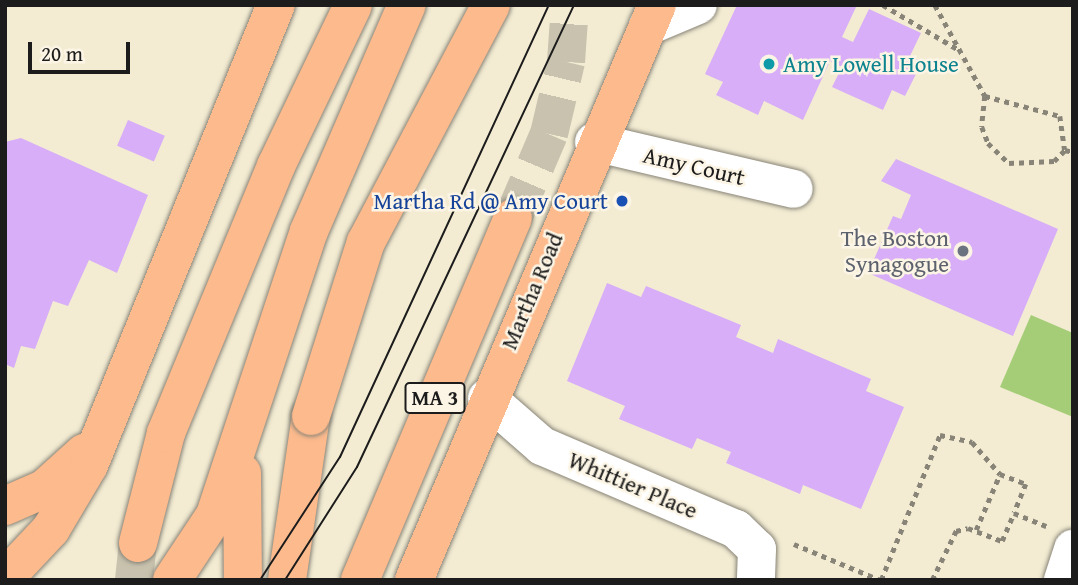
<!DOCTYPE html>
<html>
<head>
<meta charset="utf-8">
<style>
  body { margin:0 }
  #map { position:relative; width:1078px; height:585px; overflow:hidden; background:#f3ecd3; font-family:"Gentium Book Plus",serif }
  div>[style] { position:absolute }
  .green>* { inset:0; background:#a5cd78 }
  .building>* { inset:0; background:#d7aef7; transform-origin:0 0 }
  .highway-tunnel>* { height:38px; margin-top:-19px; transform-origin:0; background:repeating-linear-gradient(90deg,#c8c2ae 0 38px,transparent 0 57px) }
  .path>* { height:4.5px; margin-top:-2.25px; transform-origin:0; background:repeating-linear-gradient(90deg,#888478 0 5px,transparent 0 10px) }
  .roads { filter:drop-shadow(0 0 2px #888478) drop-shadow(0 0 2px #888478) }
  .minor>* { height:38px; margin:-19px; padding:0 19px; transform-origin:19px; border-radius:19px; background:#fff }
  .major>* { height:38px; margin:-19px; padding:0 19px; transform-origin:19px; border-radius:19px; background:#fcba8d }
  .highway>* { height:38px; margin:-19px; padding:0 19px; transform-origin:19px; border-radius:19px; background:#fcba8d }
  .tram>* { height:2px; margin:-1px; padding:0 1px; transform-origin:1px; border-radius:1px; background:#1c1c1c }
  .bridges { filter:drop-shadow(0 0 2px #888478) drop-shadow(0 0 2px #888478) }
  .highway-bridge>* { height:38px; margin:-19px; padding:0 19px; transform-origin:19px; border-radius:19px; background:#fcba8d }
  .dots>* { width:19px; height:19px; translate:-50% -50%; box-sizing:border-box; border:4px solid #fcf5e5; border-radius:50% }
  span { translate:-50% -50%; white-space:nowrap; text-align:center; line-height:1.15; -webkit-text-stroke:5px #fcf5e5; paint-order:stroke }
  .shield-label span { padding:2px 5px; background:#fcf5e5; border:2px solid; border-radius:5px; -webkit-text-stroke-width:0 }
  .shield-label { font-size:21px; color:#1c1c1c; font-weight:700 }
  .culture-label { font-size:23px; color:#0d838f }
  .left { translate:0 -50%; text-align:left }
  .street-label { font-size:23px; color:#1c1c1c }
  .transit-label { font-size:23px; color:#164399 }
  .right { translate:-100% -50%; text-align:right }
  .worship-label { font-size:23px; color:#5b616d }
  .frame { position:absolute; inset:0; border:7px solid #1c1c1c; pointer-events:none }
  .scale { position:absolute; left:28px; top:42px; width:102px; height:32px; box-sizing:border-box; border:4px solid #1c1c1c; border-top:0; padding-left:9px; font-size:21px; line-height:24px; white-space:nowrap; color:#1c1c1c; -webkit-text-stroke:5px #fcf5e5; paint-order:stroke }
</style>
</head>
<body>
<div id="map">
  <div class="green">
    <i style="clip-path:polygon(1031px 315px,1073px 333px,1073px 417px,1000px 387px)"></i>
  </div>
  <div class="building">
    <i style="clip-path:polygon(737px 5px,857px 5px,842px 37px,853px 42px,869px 9px,921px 33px,910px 56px,922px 62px,905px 96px,892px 90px,883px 110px,832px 87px,842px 67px,830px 61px,803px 120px,764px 101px,758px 115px,716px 95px,723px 82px,705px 74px)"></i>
    <i style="left:128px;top:120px;width:40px;height:28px;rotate:23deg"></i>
    <i style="clip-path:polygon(21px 138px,148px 195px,117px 273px,89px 260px,68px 306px,53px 301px,35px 349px,21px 346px,14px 368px,5px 364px,5px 142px)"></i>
    <i style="clip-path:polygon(896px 159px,1058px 229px,1013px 336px,868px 273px,893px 216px,901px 219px,911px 195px,881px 181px)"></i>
    <i style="clip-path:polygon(607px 283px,641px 297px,646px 286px,741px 325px,736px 337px,773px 353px,778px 339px,871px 379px,866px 391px,904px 407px,861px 509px,803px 485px,800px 494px,726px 463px,731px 452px,697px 438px,692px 449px,619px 419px,625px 406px,567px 381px)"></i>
  </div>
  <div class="highway-tunnel">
    <i style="left:513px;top:218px;width:91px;rotate:-66.8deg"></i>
    <i style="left:549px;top:134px;width:74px;rotate:-76.7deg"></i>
    <i style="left:566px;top:62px;width:57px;rotate:-86deg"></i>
    <i style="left:134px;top:580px;width:37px;rotate:-84deg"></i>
  </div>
  <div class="path">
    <i style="left:883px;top:5px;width:88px;rotate:30.6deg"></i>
    <i style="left:935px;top:5px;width:104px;rotate:61.2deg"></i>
    <i style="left:985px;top:96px;width:78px;rotate:14.9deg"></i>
    <i style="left:1060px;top:116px;width:34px;rotate:82deg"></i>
    <i style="left:1065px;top:150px;width:8px;rotate:14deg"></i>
    <i style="left:985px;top:96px;width:31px;rotate:96deg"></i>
    <i style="left:982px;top:127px;width:17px;rotate:69deg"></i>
    <i style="left:988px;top:143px;width:29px;rotate:44deg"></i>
    <i style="left:1009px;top:163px;width:45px;rotate:-2.5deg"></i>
    <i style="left:1054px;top:161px;width:16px;rotate:-45deg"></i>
    <i style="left:976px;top:530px;width:61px;rotate:-66.8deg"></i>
    <i style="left:794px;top:544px;width:93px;rotate:22.7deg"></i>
    <i style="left:881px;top:580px;width:157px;rotate:-67.9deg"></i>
    <i style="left:940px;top:435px;width:33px;rotate:12deg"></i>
    <i style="left:972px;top:442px;width:43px;rotate:48.8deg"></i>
    <i style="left:1000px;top:474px;width:28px;rotate:21deg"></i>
    <i style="left:1026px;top:484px;width:31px;rotate:112deg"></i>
    <i style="left:932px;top:580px;width:55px;rotate:-63.9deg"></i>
    <i style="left:956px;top:531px;width:12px;rotate:-14deg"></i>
    <i style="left:968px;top:528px;width:36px;rotate:21deg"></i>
    <i style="left:1002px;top:541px;width:30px;rotate:-67deg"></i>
    <i style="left:1014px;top:513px;width:35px;rotate:22deg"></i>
  </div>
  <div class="roads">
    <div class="minor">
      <i style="left:648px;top:26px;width:54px;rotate:-22.8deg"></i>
      <i style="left:594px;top:142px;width:205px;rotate:13.2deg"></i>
      <i style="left:487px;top:398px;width:73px;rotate:41.1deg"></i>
      <i style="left:542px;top:446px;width:211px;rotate:23.2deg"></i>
      <i style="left:736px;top:529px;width:29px;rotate:44deg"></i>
      <i style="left:757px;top:549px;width:31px;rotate:92deg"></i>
      <i style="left:1063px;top:580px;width:33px;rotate:-72deg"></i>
    </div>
    <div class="major">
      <i style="left:414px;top:580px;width:624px;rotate:-67.09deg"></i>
    </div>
    <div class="highway">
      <i style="left:242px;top:473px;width:107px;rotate:89.5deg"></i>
      <i style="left:5px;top:506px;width:43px;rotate:-23.6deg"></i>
      <i style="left:44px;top:489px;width:54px;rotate:-42deg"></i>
      <i style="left:138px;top:543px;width:114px;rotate:-75.7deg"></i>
      <i style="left:166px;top:433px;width:289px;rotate:-67.6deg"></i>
      <i style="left:276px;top:166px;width:178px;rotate:-64.4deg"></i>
      <i style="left:5px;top:578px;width:67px;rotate:-46.8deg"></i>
      <i style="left:51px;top:529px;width:74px;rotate:-59.3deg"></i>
      <i style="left:89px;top:465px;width:497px;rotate:-67.9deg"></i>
      <i style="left:172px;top:580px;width:78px;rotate:-56.5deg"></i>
      <i style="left:215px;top:515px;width:299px;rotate:-71.7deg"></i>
      <i style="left:309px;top:231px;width:246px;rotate:-66.6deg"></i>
      <i style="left:287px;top:580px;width:166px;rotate:-81.7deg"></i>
      <i style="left:360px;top:580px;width:393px;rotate:-67.1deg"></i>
    </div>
  </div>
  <div class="tram">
    <i style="left:260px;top:580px;width:147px;rotate:-57deg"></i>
    <i style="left:340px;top:457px;width:498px;rotate:-65.2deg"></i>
    <i style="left:285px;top:580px;width:134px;rotate:-57.5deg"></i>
    <i style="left:357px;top:467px;width:510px;rotate:-64.84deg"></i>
  </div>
  <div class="bridges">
    <div class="highway-bridge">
      <i style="left:311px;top:416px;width:182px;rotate:-72.5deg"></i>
      <i style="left:366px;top:242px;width:268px;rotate:-62.2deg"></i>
    </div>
  </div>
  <div class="dots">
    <i style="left:769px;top:64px;background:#0f9aa8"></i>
    <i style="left:622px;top:201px;background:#1a4fb4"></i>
    <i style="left:963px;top:251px;background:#6b7280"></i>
  </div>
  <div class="shield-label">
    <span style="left:435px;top:398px">MA 3</span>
  </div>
  <div class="culture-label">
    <span class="left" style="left:783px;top:64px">Amy Lowell House</span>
  </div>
  <div class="street-label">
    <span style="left:694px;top:166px;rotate:13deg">Amy Court</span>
    <span style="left:532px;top:291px;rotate:-67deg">Martha Road</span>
    <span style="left:633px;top:485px;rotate:23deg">Whittier Place</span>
  </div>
  <div class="transit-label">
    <span class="right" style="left:608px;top:201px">Martha Rd @ Amy Court</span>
  </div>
  <div class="worship-label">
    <span class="right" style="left:949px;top:251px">The Boston<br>Synagogue</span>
  </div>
  <div class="frame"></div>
  <div class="scale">20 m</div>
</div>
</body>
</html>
